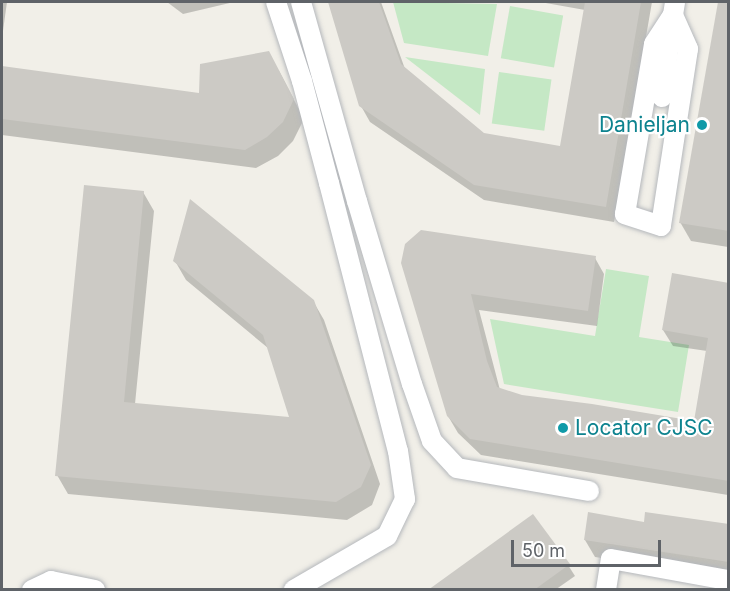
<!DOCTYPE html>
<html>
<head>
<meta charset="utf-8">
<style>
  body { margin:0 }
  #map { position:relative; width:730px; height:591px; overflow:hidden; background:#f1efe8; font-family:Inter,sans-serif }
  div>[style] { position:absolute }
  .green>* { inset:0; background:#c5e8c5; transform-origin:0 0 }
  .shadow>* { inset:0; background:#0003 }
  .building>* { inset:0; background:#cccac5 }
  .roads { filter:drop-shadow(0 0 2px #b5b8bc) drop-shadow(0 0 2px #b5b8bc) }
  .minor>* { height:20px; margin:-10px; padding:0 10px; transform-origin:10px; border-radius:10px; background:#fff }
  .dots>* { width:16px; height:16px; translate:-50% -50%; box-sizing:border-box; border:3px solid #fff; border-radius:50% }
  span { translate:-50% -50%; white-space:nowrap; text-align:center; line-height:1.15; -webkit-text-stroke:4.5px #fff; paint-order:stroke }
  .culture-label { font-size:21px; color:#0d838f }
  .right { translate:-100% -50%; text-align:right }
  .left { translate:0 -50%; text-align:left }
  .frame { position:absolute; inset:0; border:3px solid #5f6368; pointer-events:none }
  .scale { position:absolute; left:511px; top:540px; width:150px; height:27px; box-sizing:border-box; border:3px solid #5f6368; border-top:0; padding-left:8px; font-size:18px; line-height:21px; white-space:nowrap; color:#5f6368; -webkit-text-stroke:4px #fff; paint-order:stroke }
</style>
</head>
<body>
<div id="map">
  <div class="green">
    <i style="clip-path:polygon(393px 2px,497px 4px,488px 56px,404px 43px)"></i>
    <i style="left:510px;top:6px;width:54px;height:53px;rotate:10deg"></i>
    <i style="clip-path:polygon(405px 57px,485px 69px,480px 115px)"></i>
    <i style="left:499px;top:72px;width:53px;height:52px;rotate:8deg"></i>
    <i style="clip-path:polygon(606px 269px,649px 276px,639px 337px,689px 345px,678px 412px,504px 384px,490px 319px,595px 336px)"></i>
  </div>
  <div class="shadow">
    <i style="clip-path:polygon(2px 2px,7px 2px,2px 38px)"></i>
    <i style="clip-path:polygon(167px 2px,234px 2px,183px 14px)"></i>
    <i style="clip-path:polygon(329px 2px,381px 2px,405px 69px,483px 135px,561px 148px,585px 10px,540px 2px,652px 2px,614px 222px,484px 200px,370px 122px,361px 106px)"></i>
    <i style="clip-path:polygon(719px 2px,728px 2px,728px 247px,691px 241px,680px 222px)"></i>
    <i style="clip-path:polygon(2px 68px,201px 94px,279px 71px,304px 119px,293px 141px,278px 156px,256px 168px,2px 135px)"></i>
    <i style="clip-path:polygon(143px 192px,154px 211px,135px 404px,291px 419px,268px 348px,186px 280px,175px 261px,313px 301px,324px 320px,380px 484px,372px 505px,347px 520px,68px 494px,57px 475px)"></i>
    <i style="clip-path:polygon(595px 258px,604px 274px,597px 326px,479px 310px,500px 390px,522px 396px,695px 423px,707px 351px,673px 346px,663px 330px,728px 284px,728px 495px,481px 455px,458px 433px,448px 416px,403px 263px)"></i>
    <i style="clip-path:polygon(645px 523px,728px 526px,728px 577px,595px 557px,585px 540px)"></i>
    <i style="clip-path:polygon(568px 565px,575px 576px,555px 590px,430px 590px)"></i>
  </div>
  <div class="building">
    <i style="clip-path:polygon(328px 2px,379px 2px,401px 64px,484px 133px,560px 146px,585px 2px,641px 2px,606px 207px,474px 185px,359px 106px)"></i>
    <i style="clip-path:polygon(718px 2px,729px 2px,729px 231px,679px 223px)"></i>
    <i style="clip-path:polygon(269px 51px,294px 99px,283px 122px,267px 137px,245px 150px,2px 119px,2px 66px,199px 93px,200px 64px)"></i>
    <i style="clip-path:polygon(84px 185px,144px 191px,124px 402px,289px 417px,263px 335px,173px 261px,190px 199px,314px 300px,371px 465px,361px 487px,336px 502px,55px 476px)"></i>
    <i style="clip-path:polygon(421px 230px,596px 256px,588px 311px,471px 294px,487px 361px,497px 387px,522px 395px,592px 404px,694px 421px,708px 338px,662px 330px,672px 273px,729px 283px,729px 481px,470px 439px,447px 416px,401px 263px,405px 244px)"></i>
    <i style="clip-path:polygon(588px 512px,644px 522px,645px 512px,729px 524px,729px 562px,584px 540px)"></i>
    <i style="clip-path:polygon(533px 514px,570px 564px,534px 590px,428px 590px)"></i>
  </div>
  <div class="roads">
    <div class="minor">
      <i style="left:276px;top:2px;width:83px;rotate:71.8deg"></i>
      <i style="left:302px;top:81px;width:106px;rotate:75.2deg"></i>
      <i style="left:329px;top:183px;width:277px;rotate:75.6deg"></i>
      <i style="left:398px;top:451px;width:49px;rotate:81.7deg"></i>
      <i style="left:405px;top:499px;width:41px;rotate:115.9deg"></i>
      <i style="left:387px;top:536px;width:108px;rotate:149.9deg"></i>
      <i style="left:301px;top:2px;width:207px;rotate:74.3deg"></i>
      <i style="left:357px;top:201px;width:191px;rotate:73.3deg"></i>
      <i style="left:412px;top:384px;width:60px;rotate:70.7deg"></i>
      <i style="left:432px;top:441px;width:37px;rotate:47deg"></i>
      <i style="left:457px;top:468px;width:134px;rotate:9.9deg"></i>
      <i style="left:673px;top:15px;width:37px;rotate:66deg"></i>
      <i style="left:688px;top:49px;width:179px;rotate:98.7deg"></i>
      <i style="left:661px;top:226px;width:38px;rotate:-162deg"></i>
      <i style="left:625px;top:214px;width:172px;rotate:-80.3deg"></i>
      <i style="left:654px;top:44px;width:35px;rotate:-57deg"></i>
      <i style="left:673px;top:15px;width:13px;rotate:-81deg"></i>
      <i style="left:662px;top:97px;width:78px;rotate:-82.6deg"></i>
      <i style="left:32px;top:590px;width:21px;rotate:-25deg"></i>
      <i style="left:51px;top:581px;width:45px;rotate:11.6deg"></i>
      <i style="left:606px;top:590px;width:31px;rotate:-81deg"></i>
      <i style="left:611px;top:559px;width:119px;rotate:10.2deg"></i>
    </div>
  </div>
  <div class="dots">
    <i style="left:702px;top:125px;background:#0f9aa8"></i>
    <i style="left:563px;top:428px;background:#0f9aa8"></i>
  </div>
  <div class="culture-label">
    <span class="right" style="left:690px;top:125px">Danieljan</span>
    <span class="left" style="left:575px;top:428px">Locator CJSC</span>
  </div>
  <div class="frame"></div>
  <div class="scale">50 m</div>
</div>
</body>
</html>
